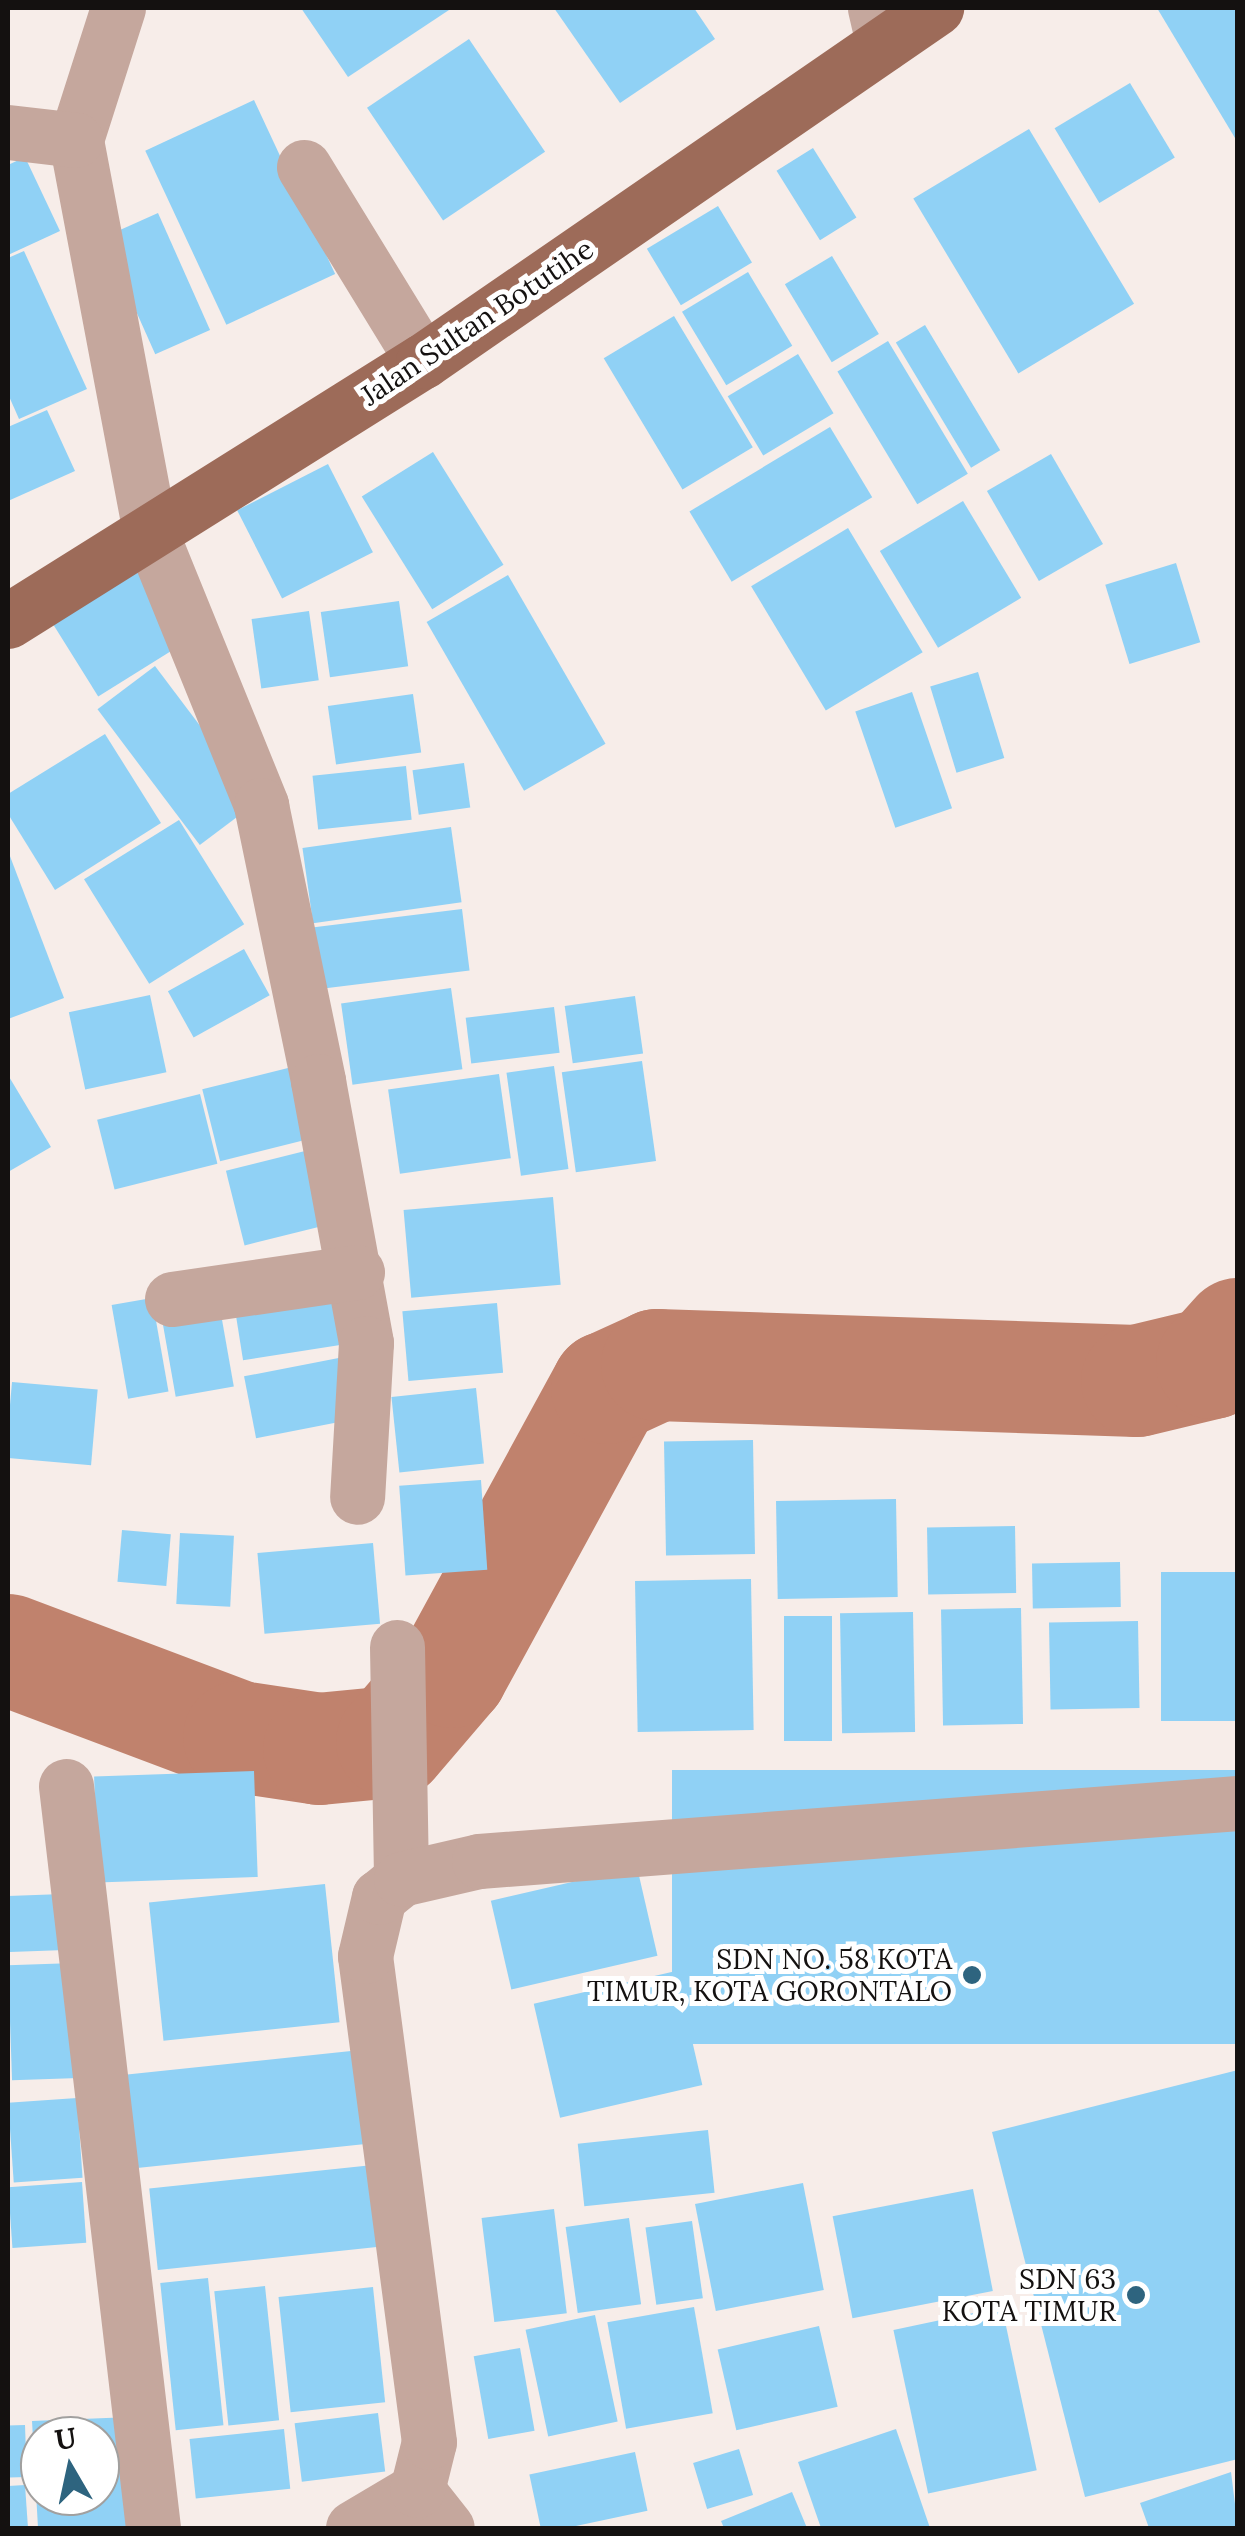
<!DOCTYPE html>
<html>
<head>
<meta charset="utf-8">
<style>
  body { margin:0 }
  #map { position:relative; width:1245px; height:2536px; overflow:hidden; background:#f7ede9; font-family:Lora,serif }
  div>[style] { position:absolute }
  .river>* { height:112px; margin:-56px; padding:0 56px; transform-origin:56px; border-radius:56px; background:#c0826d }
  .building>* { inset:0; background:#90d1f5; transform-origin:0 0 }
  .minor>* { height:55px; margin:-27.5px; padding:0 27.5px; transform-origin:27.5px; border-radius:27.5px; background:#c5a79d }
  .major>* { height:55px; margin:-27.5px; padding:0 27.5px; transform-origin:27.5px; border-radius:27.5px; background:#9d6b59 }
  .dots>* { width:28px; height:28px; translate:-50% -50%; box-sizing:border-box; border:5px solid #fff; border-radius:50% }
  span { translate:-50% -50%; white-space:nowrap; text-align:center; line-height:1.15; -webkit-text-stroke:10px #fff; paint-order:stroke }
  .street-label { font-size:28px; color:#141110 }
  .poi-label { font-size:28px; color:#141110 }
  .right { translate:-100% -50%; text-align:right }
  .frame { position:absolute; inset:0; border:10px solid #141110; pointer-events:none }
  .north { position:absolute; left:20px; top:2416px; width:100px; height:100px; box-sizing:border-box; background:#fff; border:2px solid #a1a09f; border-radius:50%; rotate:351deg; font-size:28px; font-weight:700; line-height:40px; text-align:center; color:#141110 }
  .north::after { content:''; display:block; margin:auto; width:35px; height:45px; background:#2e647f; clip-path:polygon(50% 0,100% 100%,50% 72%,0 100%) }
</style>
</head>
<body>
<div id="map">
  <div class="river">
    <i style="left:8px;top:1650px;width:247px;rotate:20.6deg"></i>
    <i style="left:239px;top:1737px;width:81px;rotate:8.5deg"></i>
    <i style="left:319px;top:1749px;width:73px;rotate:-5.5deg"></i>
    <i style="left:392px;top:1742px;width:92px;rotate:-49.4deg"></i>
    <i style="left:452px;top:1672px;width:324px;rotate:-61.4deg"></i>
    <i style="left:607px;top:1388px;width:55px;rotate:-24.7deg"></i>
    <i style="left:657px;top:1365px;width:480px;rotate:1.9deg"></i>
    <i style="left:1137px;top:1381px;width:77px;rotate:-13.5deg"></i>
    <i style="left:1212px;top:1363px;width:39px;rotate:-48deg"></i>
  </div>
  <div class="building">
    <i style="clip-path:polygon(301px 8px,452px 8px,348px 77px)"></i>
    <i style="clip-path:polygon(554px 8px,694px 8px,715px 39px,620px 103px)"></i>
    <i style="clip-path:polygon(1157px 8px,1238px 8px,1238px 143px)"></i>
    <i style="left:469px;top:39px;width:136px;height:123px;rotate:56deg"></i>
    <i style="left:1130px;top:83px;width:87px;height:88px;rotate:59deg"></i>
    <i style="left:254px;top:100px;width:192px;height:120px;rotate:65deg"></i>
    <i style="left:1029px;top:129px;width:204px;height:135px;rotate:59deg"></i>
    <i style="left:813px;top:148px;width:82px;height:43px;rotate:58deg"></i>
    <i style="clip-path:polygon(25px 157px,60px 231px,8px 255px,8px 165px)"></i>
    <i style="left:718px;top:206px;width:66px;height:83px;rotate:59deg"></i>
    <i style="left:158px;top:213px;width:128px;height:60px;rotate:66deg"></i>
    <i style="clip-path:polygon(24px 251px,87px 389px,19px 419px,8px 394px,8px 258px)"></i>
    <i style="left:832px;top:256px;width:91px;height:55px;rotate:59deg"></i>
    <i style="left:748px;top:272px;width:86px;height:77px;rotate:59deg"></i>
    <i style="left:674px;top:316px;width:153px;height:82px;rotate:59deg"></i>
    <i style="left:925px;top:325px;width:146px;height:34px;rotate:59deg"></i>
    <i style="left:888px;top:341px;width:155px;height:59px;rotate:59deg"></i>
    <i style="left:798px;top:354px;width:69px;height:82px;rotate:59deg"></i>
    <i style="clip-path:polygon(47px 410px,75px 471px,8px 501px,8px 427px)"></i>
    <i style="left:830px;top:427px;width:82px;height:164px;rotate:59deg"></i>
    <i style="left:433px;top:452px;width:133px;height:84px;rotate:58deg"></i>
    <i style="left:1051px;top:454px;width:104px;height:74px;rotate:60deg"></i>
    <i style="left:328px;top:464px;width:99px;height:102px;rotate:63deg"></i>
    <i style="left:963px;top:501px;width:113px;height:97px;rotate:59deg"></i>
    <i style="left:848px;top:528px;width:145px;height:113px;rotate:59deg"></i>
    <i style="left:1176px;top:563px;width:83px;height:74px;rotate:73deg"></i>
    <i style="left:140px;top:569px;width:86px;height:103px;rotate:58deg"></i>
    <i style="left:508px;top:575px;width:195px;height:94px;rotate:60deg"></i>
    <i style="left:399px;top:601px;width:66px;height:79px;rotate:82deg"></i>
    <i style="left:309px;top:611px;width:70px;height:58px;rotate:82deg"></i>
    <i style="left:155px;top:666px;width:170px;height:72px;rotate:53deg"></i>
    <i style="left:978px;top:672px;width:90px;height:50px;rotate:73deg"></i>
    <i style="left:912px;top:692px;width:123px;height:60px;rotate:71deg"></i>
    <i style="left:413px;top:694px;width:59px;height:86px;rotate:82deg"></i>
    <i style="clip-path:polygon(105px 734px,161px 823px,55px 890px,8px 814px,8px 794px)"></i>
    <i style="left:464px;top:763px;width:45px;height:52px;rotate:82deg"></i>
    <i style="left:406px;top:766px;width:54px;height:94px;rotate:84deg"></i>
    <i style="left:179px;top:820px;width:123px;height:112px;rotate:58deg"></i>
    <i style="left:451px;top:827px;width:76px;height:150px;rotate:82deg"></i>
    <i style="clip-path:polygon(8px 851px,64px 998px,8px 1019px)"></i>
    <i style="left:462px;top:909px;width:62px;height:151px;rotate:83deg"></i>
    <i style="left:244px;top:949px;width:53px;height:87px;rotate:61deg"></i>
    <i style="left:451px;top:988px;width:82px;height:111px;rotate:82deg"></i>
    <i style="left:150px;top:995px;width:79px;height:83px;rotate:78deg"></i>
    <i style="left:635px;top:996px;width:58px;height:71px;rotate:82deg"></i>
    <i style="left:554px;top:1007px;width:46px;height:89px;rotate:83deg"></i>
    <i style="left:642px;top:1061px;width:101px;height:81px;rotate:82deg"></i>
    <i style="left:308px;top:1063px;width:74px;height:109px;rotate:76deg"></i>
    <i style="left:554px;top:1066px;width:104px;height:48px;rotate:82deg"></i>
    <i style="left:499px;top:1074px;width:85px;height:112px;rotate:82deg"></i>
    <i style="clip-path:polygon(8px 1075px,51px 1147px,8px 1172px)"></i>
    <i style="left:200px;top:1094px;width:72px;height:106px;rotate:76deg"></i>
    <i style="left:321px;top:1147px;width:77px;height:98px;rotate:76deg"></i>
    <i style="left:553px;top:1197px;width:88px;height:150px;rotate:85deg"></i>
    <i style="left:347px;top:1275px;width:68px;height:116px;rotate:81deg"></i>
    <i style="left:218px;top:1297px;width:91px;height:59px;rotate:80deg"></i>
    <i style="left:152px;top:1298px;width:95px;height:41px;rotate:80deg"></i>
    <i style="left:497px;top:1303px;width:70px;height:95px;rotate:85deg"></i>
    <i style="left:354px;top:1355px;width:63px;height:112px;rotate:79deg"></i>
    <i style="left:12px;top:1382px;width:86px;height:76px;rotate:5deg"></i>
    <i style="left:476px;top:1388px;width:76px;height:85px;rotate:84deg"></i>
    <i style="left:753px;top:1440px;width:114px;height:89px;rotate:89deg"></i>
    <i style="left:481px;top:1480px;width:90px;height:82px;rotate:86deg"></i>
    <i style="left:896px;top:1499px;width:98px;height:120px;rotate:89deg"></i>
    <i style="left:1015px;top:1526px;width:67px;height:88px;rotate:89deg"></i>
    <i style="left:122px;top:1530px;width:49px;height:52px;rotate:5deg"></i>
    <i style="left:180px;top:1533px;width:54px;height:71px;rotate:3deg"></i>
    <i style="left:373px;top:1543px;width:81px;height:116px;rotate:85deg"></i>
    <i style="left:1120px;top:1562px;width:45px;height:88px;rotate:89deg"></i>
    <i style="left:1238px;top:1572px;width:149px;height:77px;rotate:90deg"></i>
    <i style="left:751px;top:1579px;width:151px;height:116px;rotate:89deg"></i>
    <i style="left:1021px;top:1608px;width:116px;height:80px;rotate:89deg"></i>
    <i style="left:913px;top:1612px;width:120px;height:73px;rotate:89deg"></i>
    <i style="left:784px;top:1616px;width:48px;height:125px"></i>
    <i style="left:1138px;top:1621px;width:87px;height:89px;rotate:89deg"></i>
    <i style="left:1238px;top:1770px;width:274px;height:566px;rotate:90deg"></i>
    <i style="left:254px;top:1771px;width:106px;height:160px;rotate:88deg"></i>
    <i style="left:637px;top:1867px;width:91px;height:150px;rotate:77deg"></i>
    <i style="left:325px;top:1884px;width:139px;height:177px;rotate:84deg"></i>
    <i style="left:63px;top:1894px;width:56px;height:55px;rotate:88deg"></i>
    <i style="left:75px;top:1963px;width:115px;height:67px;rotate:88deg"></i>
    <i style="left:676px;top:1971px;width:117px;height:146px;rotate:77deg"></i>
    <i style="left:370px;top:2049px;width:94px;height:244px;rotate:84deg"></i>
    <i style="clip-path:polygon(1238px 2070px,1238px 2459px,1085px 2497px,992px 2132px)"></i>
    <i style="left:77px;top:2098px;width:80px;height:69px;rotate:86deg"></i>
    <i style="left:708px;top:2130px;width:63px;height:131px;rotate:84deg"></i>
    <i style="left:373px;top:2165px;width:82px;height:225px;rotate:84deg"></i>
    <i style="left:82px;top:2182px;width:61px;height:74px;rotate:86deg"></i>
    <i style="left:803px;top:2183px;width:109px;height:110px;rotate:79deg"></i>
    <i style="left:973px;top:2189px;width:104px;height:143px;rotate:79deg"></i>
    <i style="left:554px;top:2209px;width:105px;height:73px;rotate:83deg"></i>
    <i style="left:629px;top:2218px;width:87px;height:64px;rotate:82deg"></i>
    <i style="left:692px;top:2221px;width:78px;height:47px;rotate:82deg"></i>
    <i style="left:208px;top:2278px;width:148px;height:48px;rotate:84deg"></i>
    <i style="left:265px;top:2286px;width:135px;height:51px;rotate:84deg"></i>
    <i style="left:373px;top:2287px;width:116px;height:95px;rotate:84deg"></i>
    <i style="left:694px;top:2307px;width:108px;height:88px;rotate:80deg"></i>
    <i style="left:1002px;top:2307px;width:167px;height:111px;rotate:78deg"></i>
    <i style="left:595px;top:2315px;width:109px;height:71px;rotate:78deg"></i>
    <i style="left:819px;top:2326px;width:83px;height:104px;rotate:77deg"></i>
    <i style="left:520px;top:2348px;width:84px;height:47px;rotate:80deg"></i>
    <i style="left:378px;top:2413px;width:59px;height:84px;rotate:83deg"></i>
    <i style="clip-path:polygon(evenodd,131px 2417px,136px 2526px,38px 2528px,32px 2421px,131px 2417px,40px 2436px,100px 2436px,100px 2496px,40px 2496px,40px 2436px)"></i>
    <i style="left:25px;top:2425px;width:52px;height:17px;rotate:88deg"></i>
    <i style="left:284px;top:2429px;width:60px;height:95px;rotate:84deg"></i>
    <i style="clip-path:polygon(896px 2429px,930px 2528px,821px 2528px,798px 2462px)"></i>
    <i style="left:739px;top:2449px;width:48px;height:48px;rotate:73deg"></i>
    <i style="left:635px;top:2452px;width:60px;height:108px;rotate:78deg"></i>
    <i style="clip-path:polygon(1231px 2472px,1238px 2528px,1149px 2528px,1140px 2503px)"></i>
    <i style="clip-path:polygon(25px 2485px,28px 2528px,8px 2528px,8px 2486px)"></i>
    <i style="clip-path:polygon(792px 2492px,807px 2528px,724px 2528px,721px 2521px)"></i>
  </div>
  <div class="minor">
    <i style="left:118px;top:8px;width:139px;rotate:107.7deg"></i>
    <i style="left:76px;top:140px;width:398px;rotate:79.3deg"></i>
    <i style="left:150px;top:531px;width:296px;rotate:67.9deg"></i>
    <i style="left:261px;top:805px;width:282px;rotate:78.3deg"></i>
    <i style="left:318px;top:1081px;width:266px;rotate:79.6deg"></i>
    <i style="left:366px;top:1343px;width:154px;rotate:93.3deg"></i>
    <i style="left:875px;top:8px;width:37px;rotate:77deg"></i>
    <i style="left:8px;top:132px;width:68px;rotate:6.7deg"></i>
    <i style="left:304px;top:167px;width:228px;rotate:58.5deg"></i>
    <i style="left:172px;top:1299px;width:187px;rotate:-8.3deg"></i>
    <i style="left:397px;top:1647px;width:232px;rotate:89deg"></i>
    <i style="left:66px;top:1786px;width:747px;rotate:83.31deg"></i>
    <i style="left:417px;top:2490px;width:48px;rotate:51.7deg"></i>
    <i style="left:353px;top:2528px;width:74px;rotate:-30.7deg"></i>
    <i style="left:417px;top:2490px;width:49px;rotate:-76deg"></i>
    <i style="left:429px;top:2442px;width:490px;rotate:-97.5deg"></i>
    <i style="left:365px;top:1956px;width:61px;rotate:-76.7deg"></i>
    <i style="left:379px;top:1897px;width:28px;rotate:-39deg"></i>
    <i style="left:401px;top:1879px;width:80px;rotate:-13deg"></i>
    <i style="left:479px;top:1861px;width:761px;rotate:-4.37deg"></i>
  </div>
  <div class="major">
    <i style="left:8px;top:621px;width:490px;rotate:-32.1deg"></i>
    <i style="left:423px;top:361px;width:623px;rotate:-34.53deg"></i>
  </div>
  <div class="dots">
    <i style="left:972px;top:1975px;background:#2e647f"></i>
    <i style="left:1136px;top:2295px;background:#2e647f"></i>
  </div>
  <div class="street-label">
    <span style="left:477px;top:322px;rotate:-34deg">Jalan Sultan Botutihe</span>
  </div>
  <div class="poi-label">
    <span class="right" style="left:952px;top:1975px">SDN NO. 58 KOTA<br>TIMUR, KOTA GORONTALO</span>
    <span class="right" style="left:1116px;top:2295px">SDN 63<br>KOTA TIMUR</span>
  </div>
  <div class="frame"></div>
  <div class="north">U</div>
</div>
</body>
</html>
